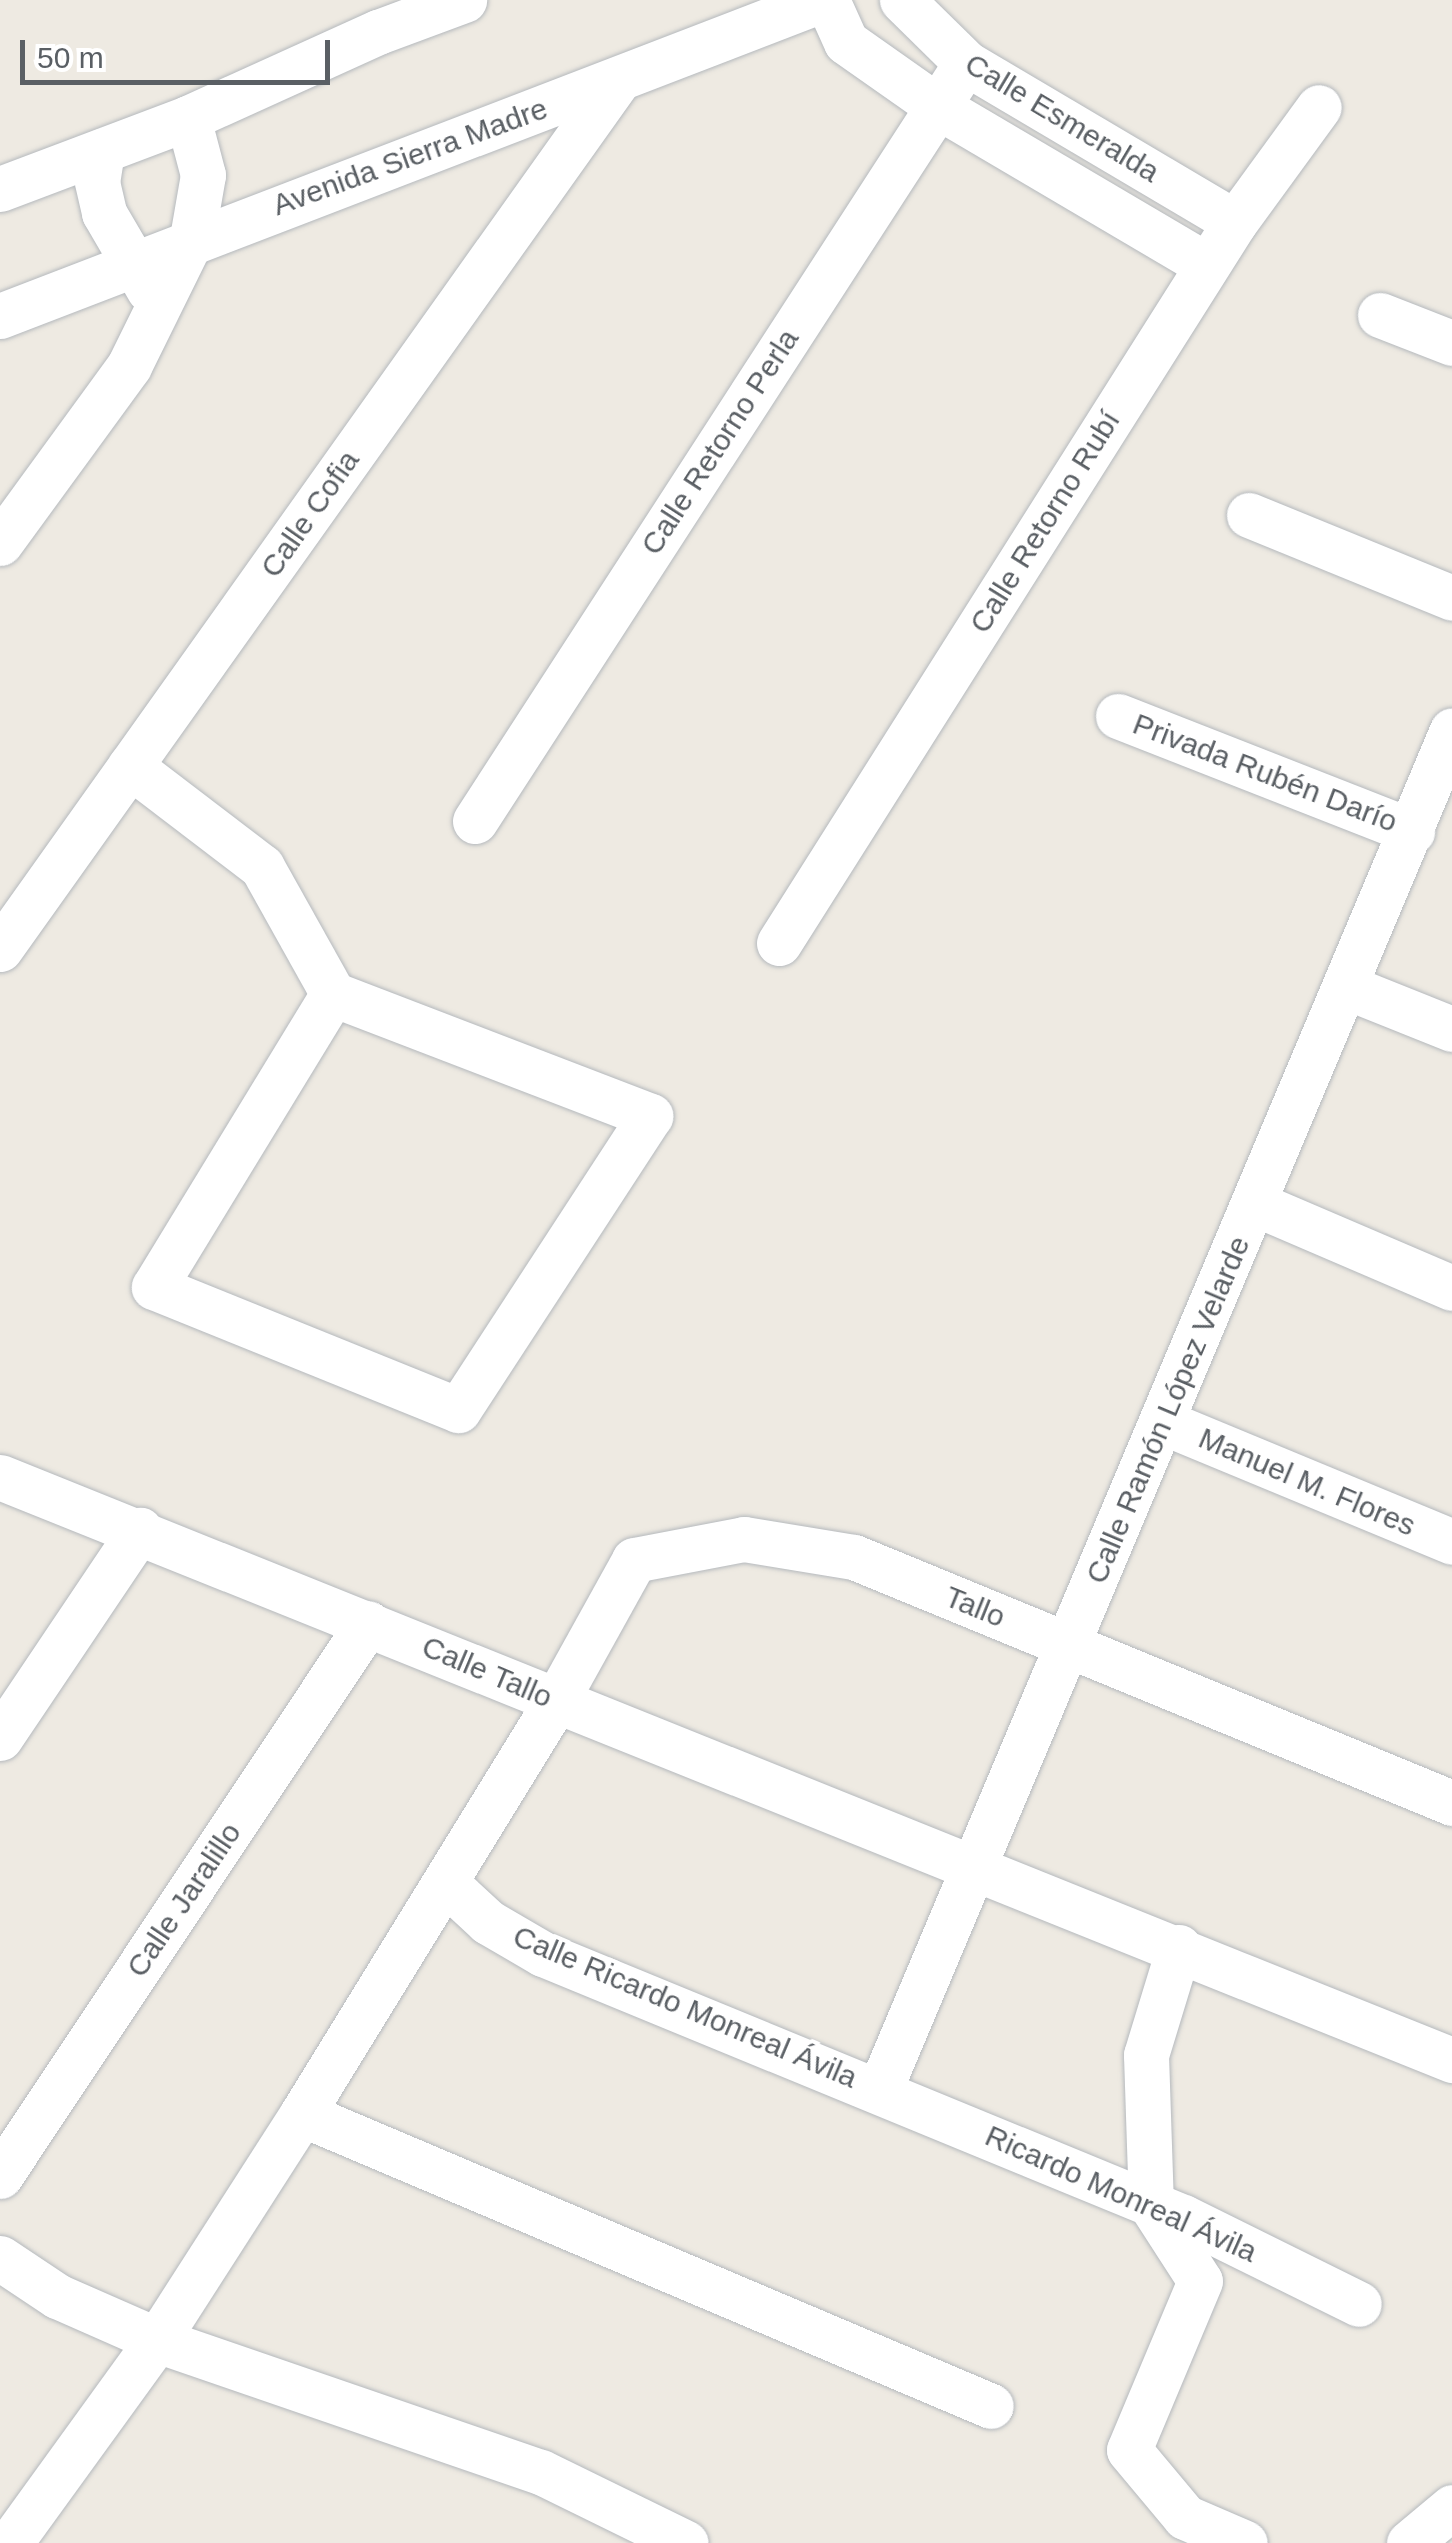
<!DOCTYPE html>
<html>
<head>
<meta charset="utf-8">
<style>
  body { margin:0 }
  #map { position:relative; width:1452px; height:2543px; overflow:hidden; background:#eeeae2; font-family:Helvetica,sans-serif }
  div>[style] { position:absolute }
  .roads { filter:drop-shadow(0 0 2px #b5b9bd) drop-shadow(0 0 2px #b5b9bd) }
  .minor>* { height:45px; margin:-22.5px; padding:0 22.5px; transform-origin:22.5px; border-radius:22.5px; background:#fff }
  span { translate:-50% -50%; white-space:nowrap; text-align:center; line-height:1.15; -webkit-text-stroke:8px #fff; paint-order:stroke }
  .street-label { font-size:30px; color:#5a5f64 }
  .scale { position:absolute; left:20px; top:40px; width:310px; height:45px; box-sizing:border-box; border:5px solid #5a5f64; border-top:0; padding-left:12px; font-size:30px; line-height:35px; white-space:nowrap; color:#5a5f64; -webkit-text-stroke:8px #fff; paint-order:stroke }
</style>
</head>
<body>
<div id="map">
  <div class="roads">
    <div class="minor">
      <i style="left:827px;top:0;width:46px;rotate:65.7deg"></i>
      <i style="left:846px;top:42px;width:111px;rotate:35.1deg"></i>
      <i style="left:937px;top:106px;width:313px;rotate:30.5deg"></i>
      <i style="left:902px;top:0;width:90px;rotate:44.5deg"></i>
      <i style="left:966px;top:63px;width:312px;rotate:30.6deg"></i>
      <i style="left:102px;top:151px;width:31px;rotate:99deg"></i>
      <i style="left:97px;top:182px;width:32px;rotate:77deg"></i>
      <i style="left:104px;top:213px;width:89px;rotate:59.7deg"></i>
      <i style="left:0;top:189px;width:201px;rotate:-20.7deg"></i>
      <i style="left:188px;top:118px;width:209px;rotate:-24.4deg"></i>
      <i style="left:378px;top:32px;width:92px;rotate:-20.4deg"></i>
      <i style="left:1380px;top:315px;width:77px;rotate:21.3deg"></i>
      <i style="left:0;top:316px;width:881px;rotate:-21.03deg"></i>
      <i style="left:1249px;top:515px;width:219px;rotate:22.2deg"></i>
      <i style="left:0;top:543px;width:219px;rotate:-53.9deg"></i>
      <i style="left:129px;top:366px;width:143px;rotate:-63.8deg"></i>
      <i style="left:192px;top:238px;width:64px;rotate:-80.1deg"></i>
      <i style="left:203px;top:175px;width:59px;rotate:-104.7deg"></i>
      <i style="left:1118px;top:716px;width:316px;rotate:21.4deg"></i>
      <i style="left:130px;top:766px;width:166px;rotate:37.4deg"></i>
      <i style="left:262px;top:867px;width:145px;rotate:60.8deg"></i>
      <i style="left:333px;top:994px;width:340px;rotate:21deg"></i>
      <i style="left:650px;top:1116px;width:351px;rotate:123.1deg"></i>
      <i style="left:458px;top:1410px;width:328px;rotate:-158deg"></i>
      <i style="left:154px;top:1287px;width:343px;rotate:-58.6deg"></i>
      <i style="left:475px;top:821px;width:903px;rotate:-57.07deg"></i>
      <i style="left:779px;top:943px;width:853px;rotate:-57.69deg"></i>
      <i style="left:1235px;top:222px;width:142px;rotate:-53.9deg"></i>
      <i style="left:0;top:949px;width:1068px;rotate:-54.57deg"></i>
      <i style="left:1347px;top:987px;width:113px;rotate:21.8deg"></i>
      <i style="left:1256px;top:1204px;width:213px;rotate:23.2deg"></i>
      <i style="left:1163px;top:1422px;width:313px;rotate:22.5deg"></i>
      <i style="left:0;top:1477px;width:1565px;rotate:21.88deg"></i>
      <i style="left:0;top:1738px;width:251px;rotate:-56.1deg"></i>
      <i style="left:446px;top:1883px;width:57px;rotate:42.9deg"></i>
      <i style="left:488px;top:1922px;width:64px;rotate:30.2deg"></i>
      <i style="left:543px;top:1954px;width:692px;rotate:22.34deg"></i>
      <i style="left:1183px;top:2217px;width:196px;rotate:26.3deg"></i>
      <i style="left:1179px;top:1947px;width:113px;rotate:107deg"></i>
      <i style="left:1146px;top:2055px;width:150px;rotate:88.1deg"></i>
      <i style="left:1151px;top:2205px;width:90px;rotate:57.2deg"></i>
      <i style="left:1200px;top:2281px;width:183px;rotate:112.8deg"></i>
      <i style="left:1129px;top:2450px;width:87px;rotate:50.1deg"></i>
      <i style="left:1185px;top:2517px;width:65px;rotate:23.4deg"></i>
      <i style="left:880px;top:2089px;width:1474px;rotate:-67.17deg"></i>
      <i style="left:302px;top:2114px;width:748px;rotate:22.97deg"></i>
      <i style="left:0;top:2176px;width:664px;rotate:-56.36deg"></i>
      <i style="left:0;top:2258px;width:69px;rotate:33.7deg"></i>
      <i style="left:57px;top:2296px;width:109px;rotate:23.7deg"></i>
      <i style="left:157px;top:2340px;width:406px;rotate:19deg"></i>
      <i style="left:541px;top:2472px;width:161px;rotate:26.1deg"></i>
      <i style="left:10px;top:2543px;width:251px;rotate:-54.1deg"></i>
      <i style="left:157px;top:2340px;width:269px;rotate:-57.3deg"></i>
      <i style="left:302px;top:2114px;width:485px;rotate:-58.4deg"></i>
      <i style="left:556px;top:1701px;width:161px;rotate:-61deg"></i>
      <i style="left:634px;top:1560px;width:112px;rotate:-10.8deg"></i>
      <i style="left:744px;top:1539px;width:111px;rotate:9.3deg"></i>
      <i style="left:854px;top:1557px;width:647px;rotate:22.36deg"></i>
      <i style="left:1409px;top:2543px;width:56px;rotate:-39.9deg"></i>
    </div>
  </div>
  <div class="street-label">
    <span style="left:1062px;top:118px;rotate:31deg">Calle Esmeralda</span>
    <span style="left:410px;top:157px;rotate:-20deg">Avenida Sierra Madre</span>
    <span style="left:720px;top:442px;rotate:-57deg">Calle Retorno Perla</span>
    <span style="left:310px;top:514px;rotate:-55deg">Calle Cofia</span>
    <span style="left:1045px;top:522px;rotate:-58deg">Calle Retorno Rubí</span>
    <span style="left:1265px;top:773px;rotate:21deg">Privada Rubén Darío</span>
    <span style="left:1168px;top:1410px;rotate:-67deg">Calle Ramón López Velarde</span>
    <span style="left:1307px;top:1482px;rotate:23deg">Manuel M. Flores</span>
    <span style="left:975px;top:1607px;rotate:22deg">Tallo</span>
    <span style="left:487px;top:1672px;rotate:23deg">Calle Tallo</span>
    <span style="left:184px;top:1900px;rotate:-56deg">Calle Jaralillo</span>
    <span style="left:685px;top:2007px;rotate:23deg">Calle Ricardo Monreal Ávila</span>
    <span style="left:1121px;top:2194px;rotate:24deg">Ricardo Monreal Ávila</span>
  </div>
  <div class="scale">50 m</div>
</div>
</body>
</html>
